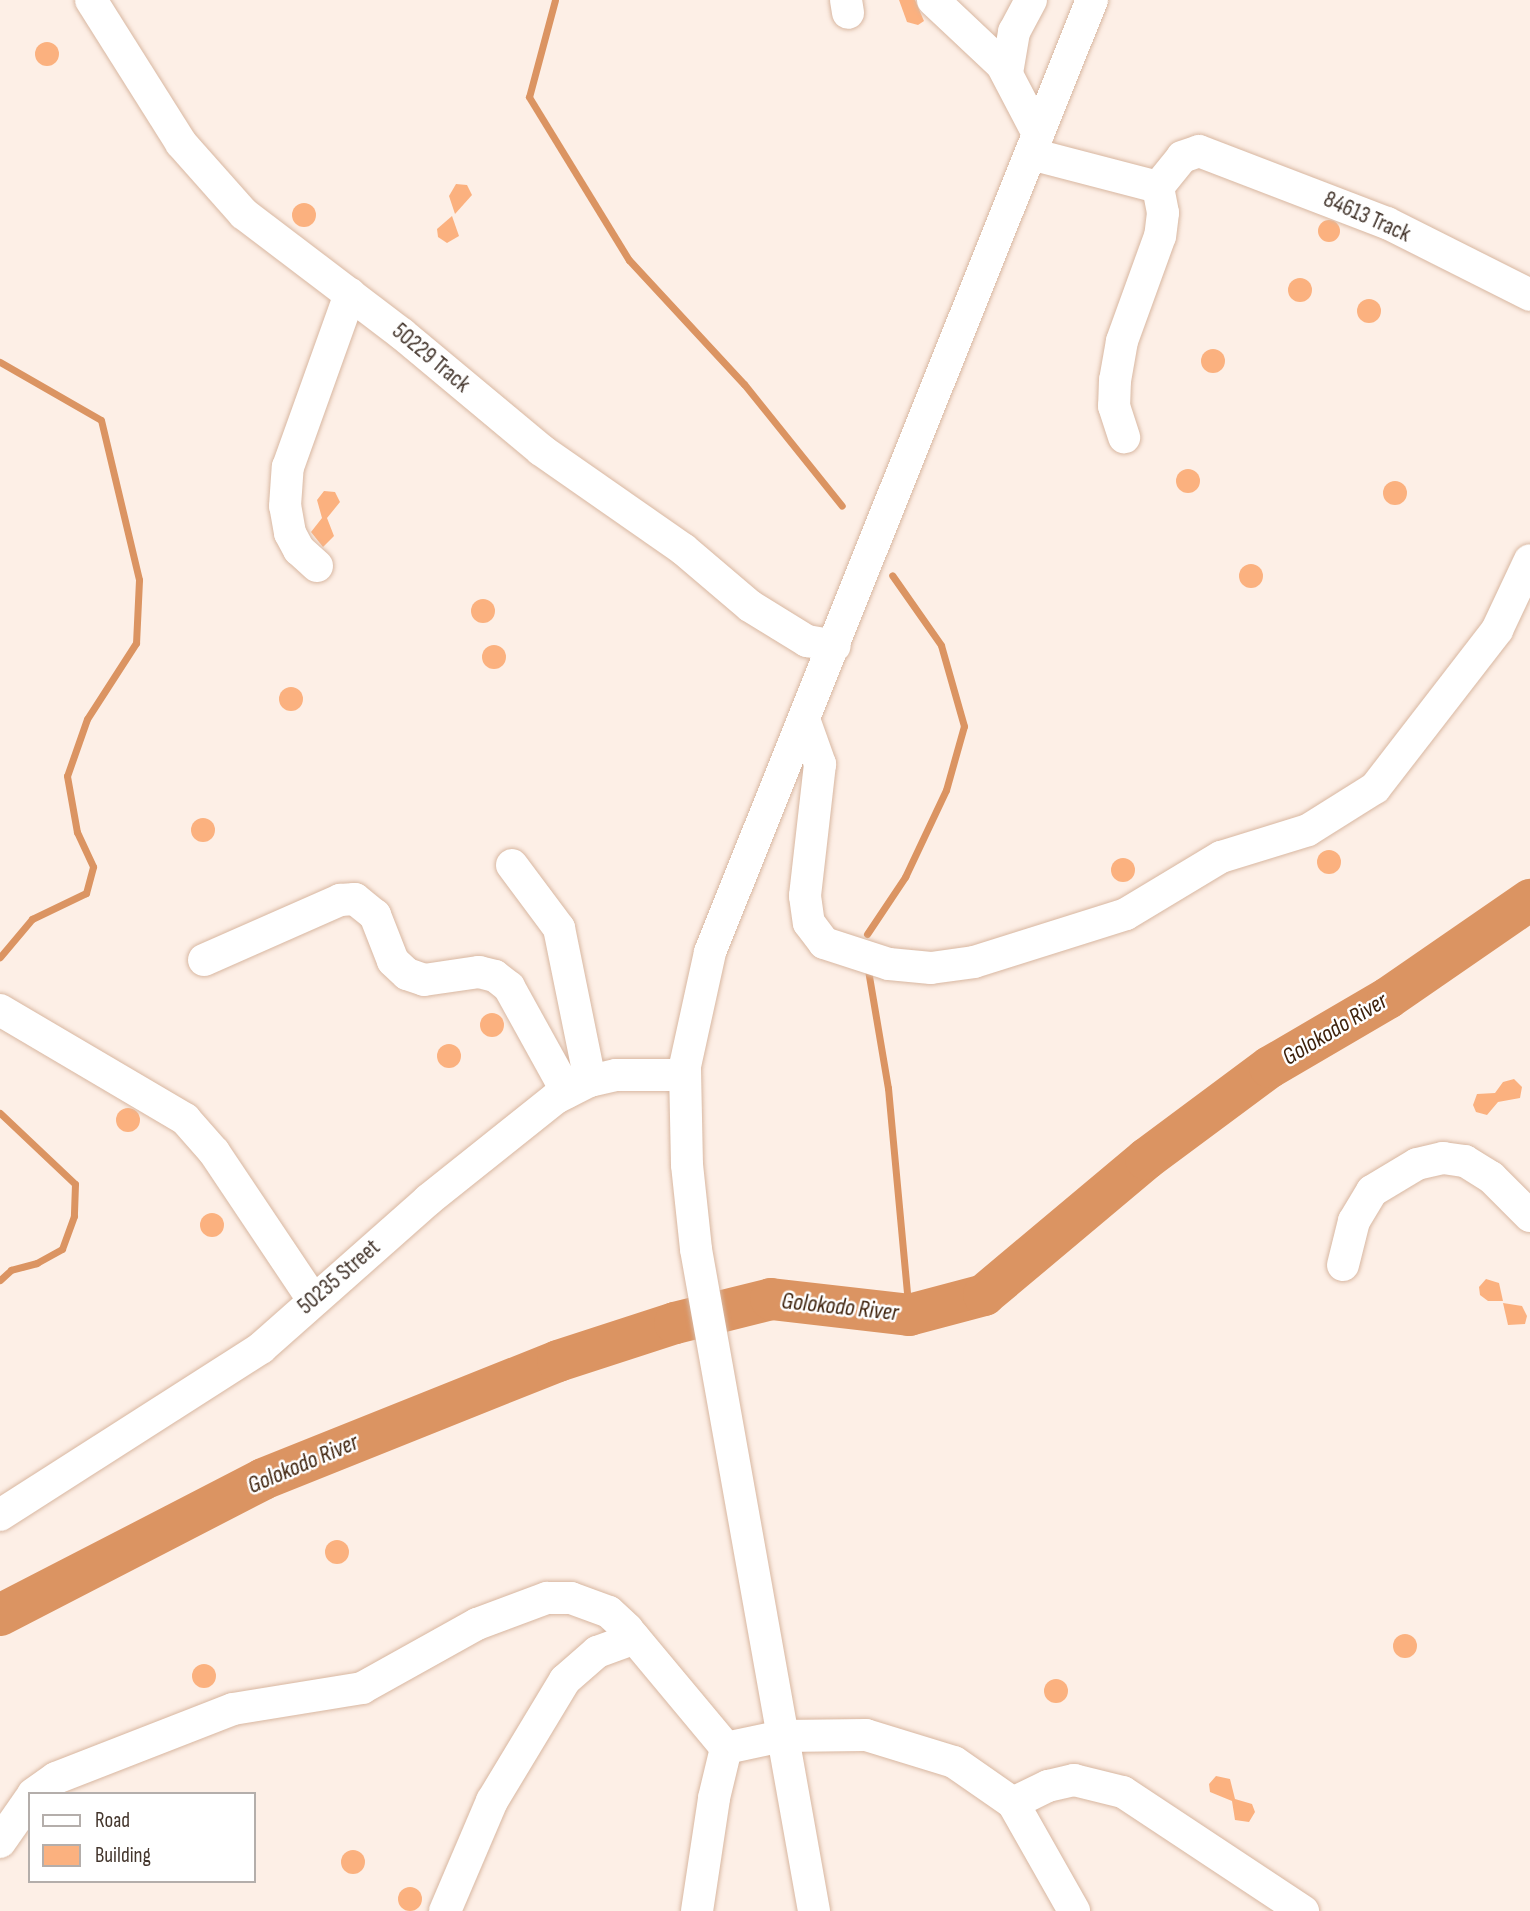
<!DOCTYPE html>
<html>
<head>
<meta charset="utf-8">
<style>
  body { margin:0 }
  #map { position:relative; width:1530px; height:1911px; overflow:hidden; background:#fdefe6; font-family:"Sofia Sans Condensed",sans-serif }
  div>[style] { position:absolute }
  .stream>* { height:7px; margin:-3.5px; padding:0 3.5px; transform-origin:3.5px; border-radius:3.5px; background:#db9462 }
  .river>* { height:42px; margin:-21px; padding:0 21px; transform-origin:21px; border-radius:21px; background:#db9462 }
  .building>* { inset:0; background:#fbb17f }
  .round { border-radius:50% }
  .roads { filter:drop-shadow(0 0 2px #d8b7a1) drop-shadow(0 0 2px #d8b7a1) }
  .minor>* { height:32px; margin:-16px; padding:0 16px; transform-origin:16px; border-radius:16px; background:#fff }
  span { translate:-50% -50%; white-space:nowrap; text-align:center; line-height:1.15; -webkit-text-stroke:5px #fff; paint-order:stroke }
  .street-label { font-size:23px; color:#43352c }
  .water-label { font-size:24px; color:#3d210b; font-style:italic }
  .legend { position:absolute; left:28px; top:1792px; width:228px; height:91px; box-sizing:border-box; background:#fff; border:2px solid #b4aeab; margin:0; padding:9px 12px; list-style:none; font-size:21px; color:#43352c }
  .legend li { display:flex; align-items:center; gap:14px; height:35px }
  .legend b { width:35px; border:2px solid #b4aeab }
</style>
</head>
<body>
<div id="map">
  <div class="stream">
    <i style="left:555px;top:0;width:100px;rotate:105deg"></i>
    <i style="left:529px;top:97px;width:191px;rotate:58.5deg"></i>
    <i style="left:629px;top:260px;width:169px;rotate:47.2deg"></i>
    <i style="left:744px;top:384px;width:156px;rotate:51.2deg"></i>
    <i style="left:0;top:362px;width:116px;rotate:29.9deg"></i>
    <i style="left:101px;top:420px;width:164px;rotate:76.6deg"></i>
    <i style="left:139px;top:580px;width:63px;rotate:92.7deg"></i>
    <i style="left:136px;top:643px;width:90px;rotate:122.8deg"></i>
    <i style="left:87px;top:719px;width:60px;rotate:109.3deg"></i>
    <i style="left:67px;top:776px;width:57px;rotate:79.9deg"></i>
    <i style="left:77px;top:832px;width:38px;rotate:65deg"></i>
    <i style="left:93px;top:867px;width:27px;rotate:105deg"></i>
    <i style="left:86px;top:893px;width:60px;rotate:154.3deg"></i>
    <i style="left:32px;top:919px;width:50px;rotate:130.1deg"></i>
    <i style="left:867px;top:934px;width:69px;rotate:-56.3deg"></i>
    <i style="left:905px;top:877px;width:96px;rotate:-64.8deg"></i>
    <i style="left:946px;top:790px;width:66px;rotate:-74.3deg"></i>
    <i style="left:964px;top:726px;width:84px;rotate:-105.9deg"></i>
    <i style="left:941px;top:645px;width:85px;rotate:-125deg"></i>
    <i style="left:868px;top:970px;width:120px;rotate:80.4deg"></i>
    <i style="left:888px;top:1088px;width:228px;rotate:84.7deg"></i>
    <i style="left:0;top:1113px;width:103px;rotate:43.4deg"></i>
    <i style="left:75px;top:1184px;width:32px;rotate:92deg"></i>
    <i style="left:74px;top:1216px;width:35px;rotate:110deg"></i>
    <i style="left:62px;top:1249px;width:29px;rotate:151deg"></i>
    <i style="left:37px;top:1263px;width:27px;rotate:165deg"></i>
    <i style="left:11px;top:1270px;width:15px;rotate:138deg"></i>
  </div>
  <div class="river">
    <i style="left:0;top:1615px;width:296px;rotate:-27.3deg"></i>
    <i style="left:263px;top:1479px;width:318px;rotate:-21.8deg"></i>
    <i style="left:558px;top:1361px;width:123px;rotate:-18deg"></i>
    <i style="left:675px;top:1323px;width:99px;rotate:-14deg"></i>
    <i style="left:771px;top:1299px;width:139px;rotate:6.6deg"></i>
    <i style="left:909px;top:1315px;width:78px;rotate:-14.9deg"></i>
    <i style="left:984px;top:1295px;width:212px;rotate:-40deg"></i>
    <i style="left:1146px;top:1159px;width:154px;rotate:-36.6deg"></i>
    <i style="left:1270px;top:1067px;width:137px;rotate:-30.3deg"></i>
    <i style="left:1388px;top:998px;width:173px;rotate:-34.6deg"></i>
  </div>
  <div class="building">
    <i style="clip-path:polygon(899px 0,915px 0,924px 21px,918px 25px,907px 22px)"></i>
    <i class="round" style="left:35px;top:42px;width:24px;height:24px"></i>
    <i style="clip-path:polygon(456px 184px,467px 185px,472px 195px,455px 214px,449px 196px)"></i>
    <i class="round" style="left:292px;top:203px;width:24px;height:24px"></i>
    <i style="clip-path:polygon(452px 216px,459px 236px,447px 243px,438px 237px,437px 229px)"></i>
    <i class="round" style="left:1318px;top:220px;width:22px;height:22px"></i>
    <i class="round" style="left:1288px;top:278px;width:24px;height:24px"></i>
    <i class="round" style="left:1357px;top:299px;width:24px;height:24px"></i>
    <i class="round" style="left:1201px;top:349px;width:24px;height:24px"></i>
    <i class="round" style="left:1176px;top:469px;width:24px;height:24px"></i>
    <i class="round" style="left:1383px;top:481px;width:24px;height:24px"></i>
    <i style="clip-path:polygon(324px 491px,335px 492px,340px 502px,327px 518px,334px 536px,323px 547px,311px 532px,322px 518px,317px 500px)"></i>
    <i class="round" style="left:1239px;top:564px;width:24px;height:24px"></i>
    <i class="round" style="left:471px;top:599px;width:24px;height:24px"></i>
    <i class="round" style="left:482px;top:645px;width:24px;height:24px"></i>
    <i class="round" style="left:279px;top:687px;width:24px;height:24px"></i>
    <i class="round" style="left:191px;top:818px;width:24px;height:24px"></i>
    <i class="round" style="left:1317px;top:850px;width:24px;height:24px"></i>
    <i class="round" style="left:1111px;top:858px;width:24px;height:24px"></i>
    <i class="round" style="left:480px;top:1013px;width:24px;height:24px"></i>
    <i class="round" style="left:437px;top:1044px;width:24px;height:24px"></i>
    <i style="clip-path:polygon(1514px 1079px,1522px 1087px,1520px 1098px,1498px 1102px,1487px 1115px,1476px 1112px,1473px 1105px,1477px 1094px,1495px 1093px,1503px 1082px)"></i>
    <i class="round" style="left:116px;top:1108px;width:24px;height:24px"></i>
    <i class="round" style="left:200px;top:1213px;width:24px;height:24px"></i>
    <i style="clip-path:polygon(1486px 1279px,1499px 1283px,1503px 1301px,1488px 1301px,1480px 1295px,1479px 1287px)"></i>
    <i style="clip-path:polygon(1503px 1303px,1522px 1306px,1527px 1316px,1525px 1324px,1508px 1325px)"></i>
    <i class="round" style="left:325px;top:1540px;width:24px;height:24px"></i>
    <i class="round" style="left:1393px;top:1634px;width:24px;height:24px"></i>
    <i class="round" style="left:192px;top:1664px;width:24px;height:24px"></i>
    <i class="round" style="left:1044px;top:1679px;width:24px;height:24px"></i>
    <i style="clip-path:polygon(1216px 1776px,1230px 1779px,1235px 1799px,1252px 1804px,1255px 1812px,1249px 1822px,1235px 1820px,1232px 1801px,1210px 1792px,1209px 1784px)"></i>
    <i class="round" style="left:341px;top:1850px;width:24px;height:24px"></i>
    <i class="round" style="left:398px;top:1887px;width:24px;height:24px"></i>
  </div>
  <div class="roads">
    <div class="minor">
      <i style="left:91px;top:0;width:169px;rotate:57.8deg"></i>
      <i style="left:181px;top:143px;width:95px;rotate:48.4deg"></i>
      <i style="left:244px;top:214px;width:198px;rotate:37.2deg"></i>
      <i style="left:402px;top:334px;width:181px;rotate:39.8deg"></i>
      <i style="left:541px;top:450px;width:173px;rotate:34.9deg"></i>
      <i style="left:683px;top:549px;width:88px;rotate:40.4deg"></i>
      <i style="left:750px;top:606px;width:67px;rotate:31.6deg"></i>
      <i style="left:807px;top:641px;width:28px;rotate:10deg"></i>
      <i style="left:846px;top:0;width:13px;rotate:81deg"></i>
      <i style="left:933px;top:0;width:95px;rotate:43.3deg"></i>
      <i style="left:1002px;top:65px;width:78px;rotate:62.4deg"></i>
      <i style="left:1007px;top:73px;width:42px;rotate:-80.3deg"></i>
      <i style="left:1014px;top:32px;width:36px;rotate:-62deg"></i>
      <i style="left:1031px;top:154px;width:131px;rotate:14.6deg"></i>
      <i style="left:1158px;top:187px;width:26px;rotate:79deg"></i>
      <i style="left:1163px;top:213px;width:23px;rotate:97deg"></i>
      <i style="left:1160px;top:236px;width:112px;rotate:109.9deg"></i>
      <i style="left:1122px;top:341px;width:40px;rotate:100deg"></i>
      <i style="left:1115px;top:380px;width:26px;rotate:92deg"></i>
      <i style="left:1114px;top:406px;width:33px;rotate:72deg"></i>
      <i style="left:1158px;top:187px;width:38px;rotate:-51deg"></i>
      <i style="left:1182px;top:157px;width:18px;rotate:-19deg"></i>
      <i style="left:1199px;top:151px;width:201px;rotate:21deg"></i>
      <i style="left:1387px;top:223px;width:160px;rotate:26.7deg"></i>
      <i style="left:317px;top:566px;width:24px;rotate:-138deg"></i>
      <i style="left:299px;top:550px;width:19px;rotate:-118deg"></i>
      <i style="left:290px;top:533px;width:27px;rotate:-100deg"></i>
      <i style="left:285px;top:506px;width:39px;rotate:-86deg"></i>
      <i style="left:288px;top:467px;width:184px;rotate:-70.3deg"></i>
      <i style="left:805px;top:722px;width:45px;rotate:70.3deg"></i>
      <i style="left:820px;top:764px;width:133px;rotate:96.5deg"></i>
      <i style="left:805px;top:896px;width:27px;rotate:82deg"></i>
      <i style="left:809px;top:923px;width:25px;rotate:53deg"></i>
      <i style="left:824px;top:943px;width:68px;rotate:17.9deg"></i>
      <i style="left:889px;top:964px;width:42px;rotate:5.4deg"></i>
      <i style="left:931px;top:968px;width:43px;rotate:-7.9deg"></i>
      <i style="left:974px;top:962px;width:159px;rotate:-17.5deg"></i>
      <i style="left:1126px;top:914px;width:111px;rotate:-31deg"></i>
      <i style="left:1221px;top:857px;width:91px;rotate:-17.2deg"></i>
      <i style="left:1308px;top:830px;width:79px;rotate:-32.1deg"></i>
      <i style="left:1375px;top:788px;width:200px;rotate:-52.3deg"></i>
      <i style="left:1497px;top:630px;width:77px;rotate:-64.8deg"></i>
      <i style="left:512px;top:865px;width:79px;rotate:53.3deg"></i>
      <i style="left:559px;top:928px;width:156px;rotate:78.5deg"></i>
      <i style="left:204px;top:960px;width:149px;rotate:-23.8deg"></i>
      <i style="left:340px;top:900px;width:15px;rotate:-4deg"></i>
      <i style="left:355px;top:899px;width:26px;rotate:39deg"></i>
      <i style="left:375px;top:915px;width:49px;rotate:68.6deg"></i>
      <i style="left:393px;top:961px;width:19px;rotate:43deg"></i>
      <i style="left:407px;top:974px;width:18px;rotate:19deg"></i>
      <i style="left:424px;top:980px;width:56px;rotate:-8.3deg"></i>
      <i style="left:479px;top:972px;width:16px;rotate:14deg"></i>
      <i style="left:495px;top:976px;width:18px;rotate:38deg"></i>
      <i style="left:509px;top:987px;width:120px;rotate:61.1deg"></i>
      <i style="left:0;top:1010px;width:215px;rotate:30.5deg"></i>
      <i style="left:185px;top:1119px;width:44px;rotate:48.7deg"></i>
      <i style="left:214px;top:1152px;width:178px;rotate:56.2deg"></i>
      <i style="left:1343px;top:1265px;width:45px;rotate:-76deg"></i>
      <i style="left:1354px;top:1221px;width:35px;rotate:-59deg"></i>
      <i style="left:1372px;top:1191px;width:52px;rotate:-31deg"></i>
      <i style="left:1417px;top:1164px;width:27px;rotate:-13deg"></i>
      <i style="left:1443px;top:1158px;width:22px;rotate:8deg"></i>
      <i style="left:1465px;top:1161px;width:31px;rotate:32deg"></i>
      <i style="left:1491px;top:1177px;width:55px;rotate:45deg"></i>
      <i style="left:0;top:1515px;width:310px;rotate:-32.6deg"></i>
      <i style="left:261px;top:1348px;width:223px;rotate:-41.5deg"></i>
      <i style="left:428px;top:1200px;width:164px;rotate:-38.6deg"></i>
      <i style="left:556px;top:1098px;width:38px;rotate:-27deg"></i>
      <i style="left:590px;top:1081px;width:27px;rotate:-13deg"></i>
      <i style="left:616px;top:1075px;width:69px"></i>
      <i style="left:33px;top:1794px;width:28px;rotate:-35deg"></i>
      <i style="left:56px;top:1778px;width:190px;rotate:-21.3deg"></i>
      <i style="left:233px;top:1709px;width:131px;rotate:-9.2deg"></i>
      <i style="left:362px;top:1688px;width:132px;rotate:-29.1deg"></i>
      <i style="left:477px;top:1624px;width:75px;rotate:-20.4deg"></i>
      <i style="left:547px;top:1598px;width:24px"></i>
      <i style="left:571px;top:1598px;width:40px;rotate:20.2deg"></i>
      <i style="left:609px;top:1612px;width:25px;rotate:43deg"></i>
      <i style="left:627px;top:1629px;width:155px;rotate:50.2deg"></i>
      <i style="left:726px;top:1748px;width:57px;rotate:-12.1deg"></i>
      <i style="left:782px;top:1736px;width:84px;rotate:-0.7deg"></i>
      <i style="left:866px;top:1735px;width:92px;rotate:17.1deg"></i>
      <i style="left:954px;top:1762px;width:72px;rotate:34.8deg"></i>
      <i style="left:1013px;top:1803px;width:124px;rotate:60.5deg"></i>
      <i style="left:1013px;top:1803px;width:39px;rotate:-26deg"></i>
      <i style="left:1048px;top:1786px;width:27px;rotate:-13deg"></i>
      <i style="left:1074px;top:1780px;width:50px;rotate:13.8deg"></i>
      <i style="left:1123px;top:1792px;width:216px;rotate:33.5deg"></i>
      <i style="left:0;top:1842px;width:52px;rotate:-55.1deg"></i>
      <i style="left:445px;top:1911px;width:120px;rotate:-66.9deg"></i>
      <i style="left:492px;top:1801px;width:141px;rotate:-58.9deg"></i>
      <i style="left:565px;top:1680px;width:43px;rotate:-41.2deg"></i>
      <i style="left:597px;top:1652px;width:40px;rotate:-20.2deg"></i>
      <i style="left:697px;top:1911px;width:114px;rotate:-81.4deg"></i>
      <i style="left:714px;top:1798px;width:51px;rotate:-76.5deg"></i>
      <i style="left:814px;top:1911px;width:672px;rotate:-100.11deg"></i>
      <i style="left:696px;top:1249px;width:84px;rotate:-96.1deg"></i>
      <i style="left:687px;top:1165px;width:99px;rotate:-91.2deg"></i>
      <i style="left:685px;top:1066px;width:117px;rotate:-77.6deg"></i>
      <i style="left:710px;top:952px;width:1026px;rotate:-68.14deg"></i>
    </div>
  </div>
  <div class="street-label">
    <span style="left:1367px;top:217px;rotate:24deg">84613 Track</span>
    <span style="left:431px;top:358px;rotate:40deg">50229 Track</span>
    <span style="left:339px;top:1277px;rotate:-41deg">50235 Street</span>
  </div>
  <div class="water-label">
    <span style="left:1335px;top:1029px;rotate:-31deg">Golokodo River</span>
    <span style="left:840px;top:1307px;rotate:6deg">Golokodo River</span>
    <span style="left:303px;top:1464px;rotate:-23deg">Golokodo River</span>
  </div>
  <ul class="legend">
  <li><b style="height:9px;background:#fff"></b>Road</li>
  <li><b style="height:19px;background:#fbb17f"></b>Building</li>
  </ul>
</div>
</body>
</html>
